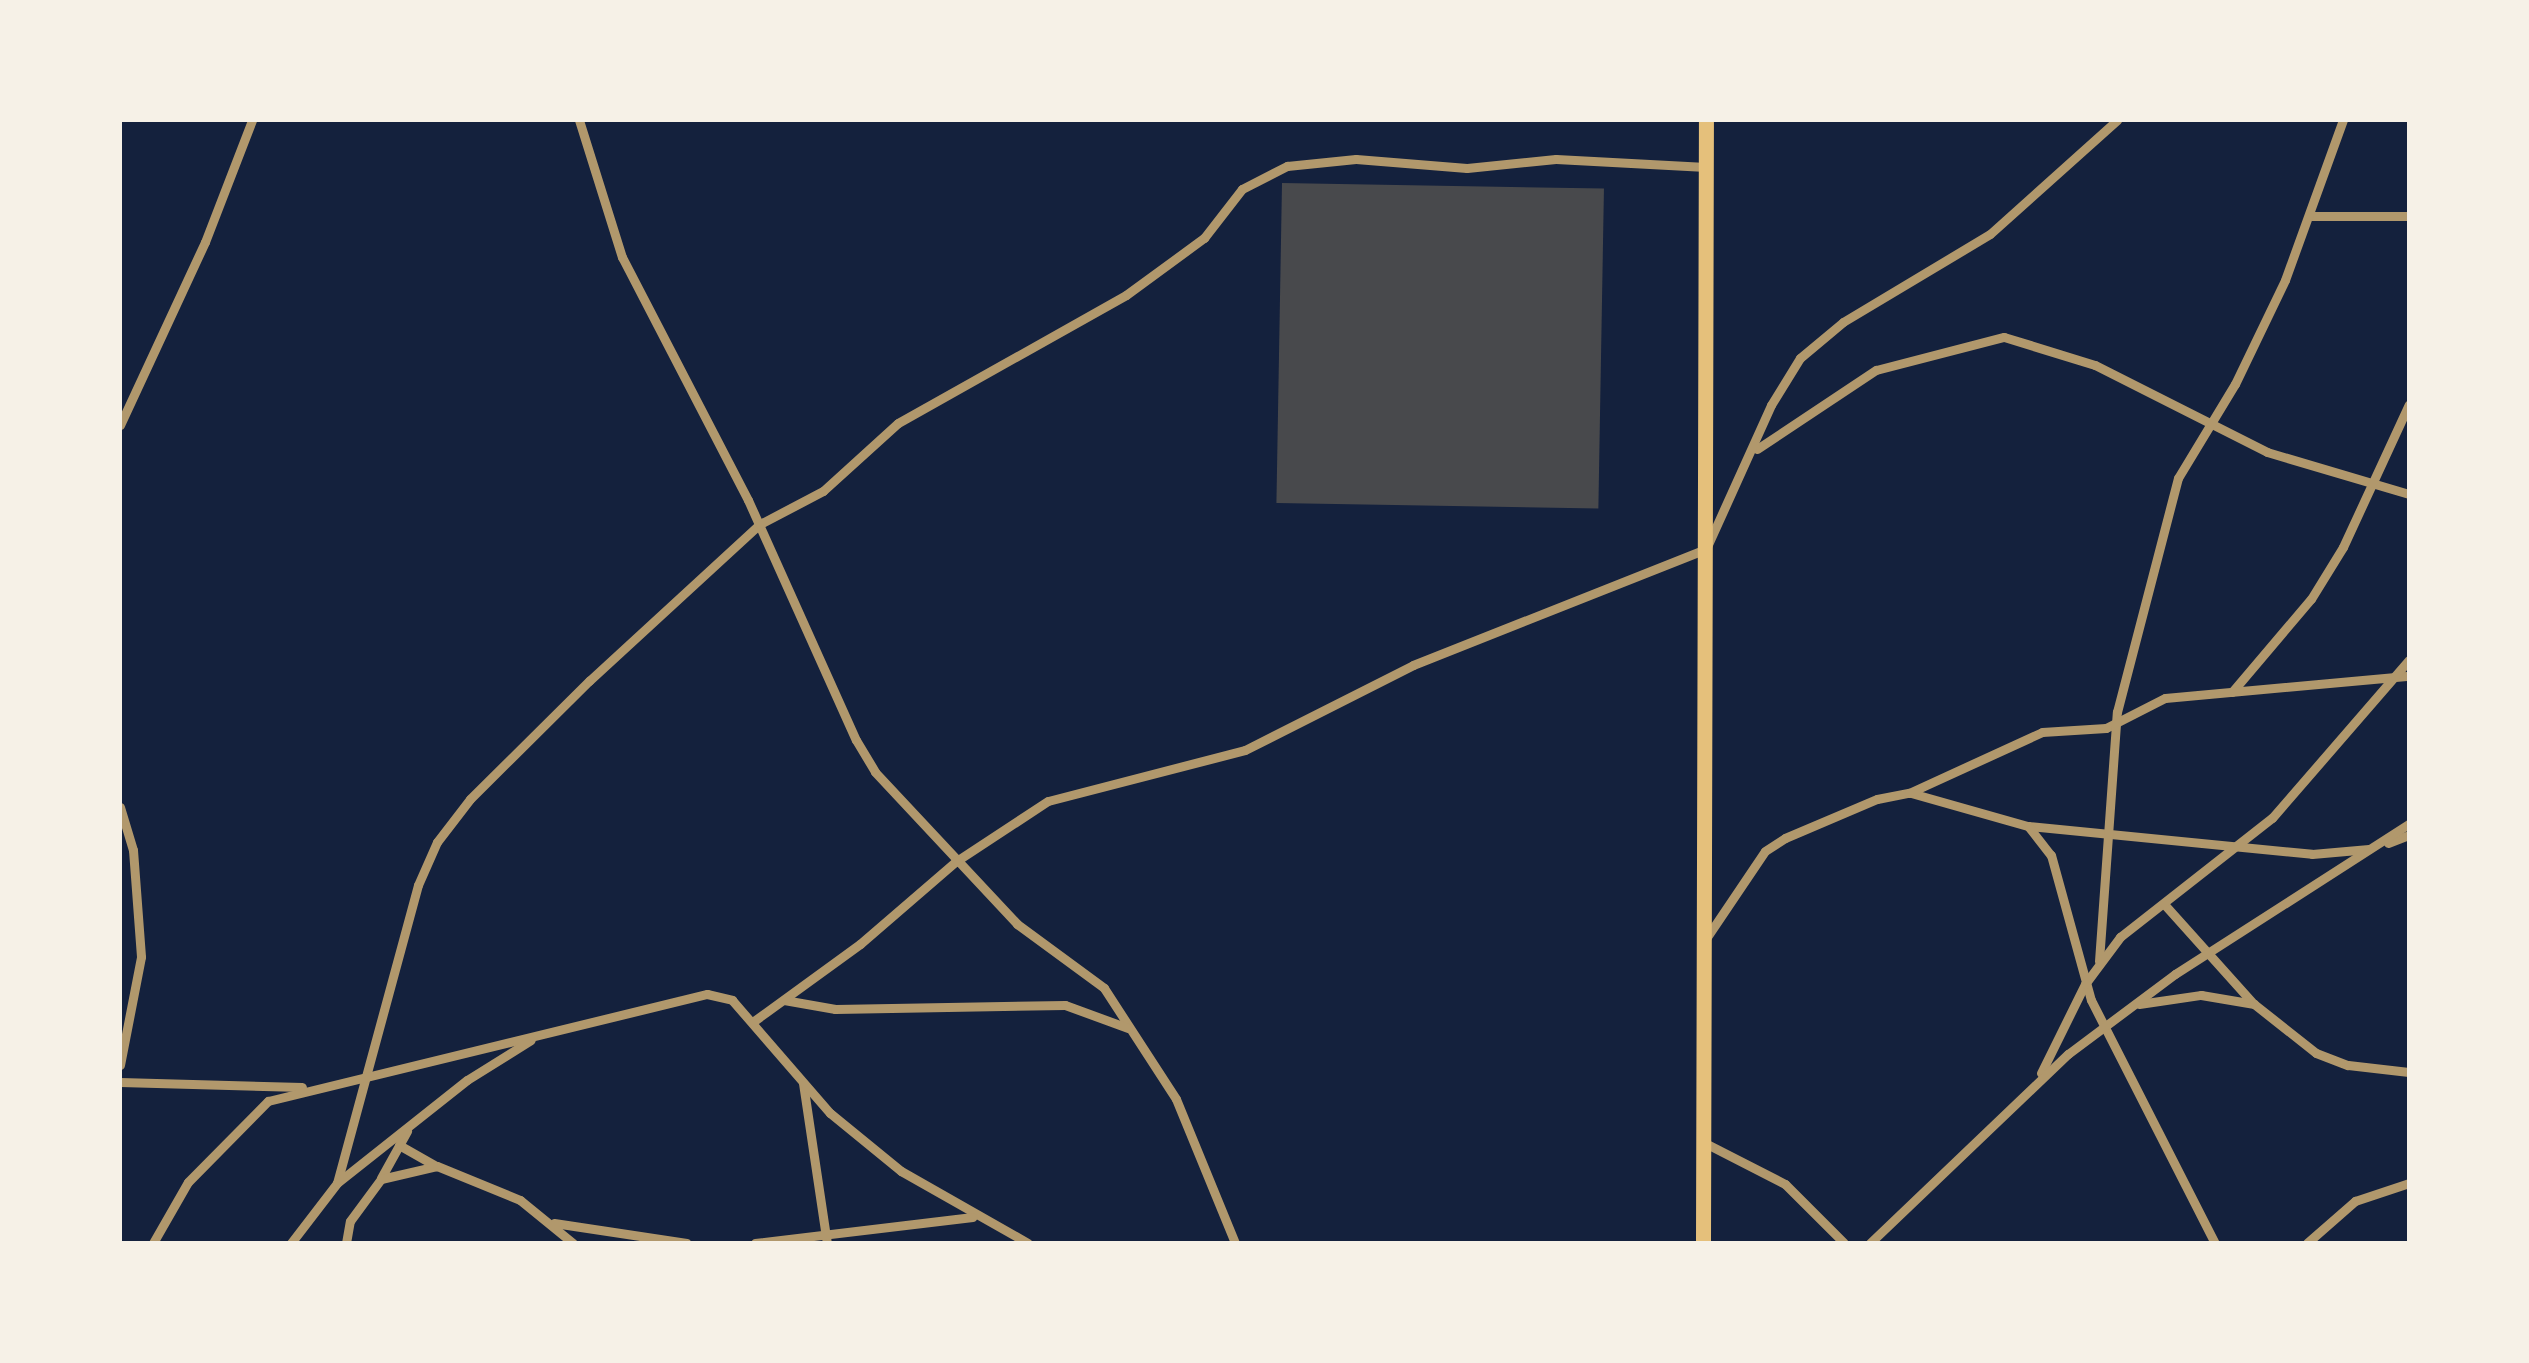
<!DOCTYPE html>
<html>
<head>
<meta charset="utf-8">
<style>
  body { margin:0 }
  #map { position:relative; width:2529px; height:1363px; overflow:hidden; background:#14213d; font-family:"Nunito Sans",sans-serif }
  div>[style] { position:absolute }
  .building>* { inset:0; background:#48494c; transform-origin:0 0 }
  .minor>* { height:9px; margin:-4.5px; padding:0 4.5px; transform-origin:4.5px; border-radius:4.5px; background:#b1986c }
  .trunk>* { height:15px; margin:-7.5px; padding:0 7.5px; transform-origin:7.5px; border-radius:7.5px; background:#e5c07b }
  span { translate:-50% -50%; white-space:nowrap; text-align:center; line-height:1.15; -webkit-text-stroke:10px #f6f1e7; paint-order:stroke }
  .frame { position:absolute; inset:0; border:122px solid #f6f1e7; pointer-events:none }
</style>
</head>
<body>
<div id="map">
  <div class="building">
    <i style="left:1282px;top:183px;width:322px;height:320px;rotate:1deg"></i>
  </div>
  <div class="minor">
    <i style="left:579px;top:120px;width:144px;rotate:72.6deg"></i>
    <i style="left:622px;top:257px;width:274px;rotate:62.6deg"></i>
    <i style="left:748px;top:500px;width:263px;rotate:65.8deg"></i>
    <i style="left:856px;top:740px;width:37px;rotate:59deg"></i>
    <i style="left:875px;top:772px;width:208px;rotate:46.9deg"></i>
    <i style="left:1017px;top:924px;width:108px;rotate:36.3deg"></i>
    <i style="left:1104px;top:988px;width:132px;rotate:57deg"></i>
    <i style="left:1176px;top:1099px;width:156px;rotate:67.7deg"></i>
    <i style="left:2310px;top:216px;width:99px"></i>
    <i style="left:120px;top:425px;width:202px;rotate:-65.1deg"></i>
    <i style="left:205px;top:242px;width:131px;rotate:-68.9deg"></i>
    <i style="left:1757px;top:449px;width:143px;rotate:-33.6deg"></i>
    <i style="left:1876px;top:370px;width:132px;rotate:-14.5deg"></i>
    <i style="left:2004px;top:337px;width:95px;rotate:17.1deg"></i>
    <i style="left:2095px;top:365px;width:193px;rotate:26.8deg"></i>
    <i style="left:2267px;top:452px;width:148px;rotate:16.5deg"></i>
    <i style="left:2232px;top:692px;width:122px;rotate:-49.7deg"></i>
    <i style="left:2311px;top:599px;width:61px;rotate:-58.4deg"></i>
    <i style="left:2343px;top:547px;width:157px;rotate:-65.2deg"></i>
    <i style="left:1911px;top:793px;width:122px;rotate:15.8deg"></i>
    <i style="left:2028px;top:826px;width:285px;rotate:5.6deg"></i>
    <i style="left:2312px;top:854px;width:57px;rotate:-5deg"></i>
    <i style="left:120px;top:807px;width:45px;rotate:73.2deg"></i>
    <i style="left:133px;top:850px;width:107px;rotate:85.7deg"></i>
    <i style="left:141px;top:957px;width:110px;rotate:101deg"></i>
    <i style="left:2028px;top:826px;width:37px;rotate:52deg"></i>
    <i style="left:2051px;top:855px;width:150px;rotate:74.6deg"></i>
    <i style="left:2091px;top:1000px;width:273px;rotate:63deg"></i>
    <i style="left:2388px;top:843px;width:22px;rotate:-21deg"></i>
    <i style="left:2164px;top:904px;width:132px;rotate:48.1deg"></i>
    <i style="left:1705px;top:940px;width:107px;rotate:-56deg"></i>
    <i style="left:1765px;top:851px;width:24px;rotate:-33deg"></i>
    <i style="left:1785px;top:838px;width:100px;rotate:-23deg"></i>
    <i style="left:1877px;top:799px;width:33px;rotate:-11deg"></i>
    <i style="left:1909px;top:793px;width:146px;rotate:-24.6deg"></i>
    <i style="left:2042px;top:732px;width:64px;rotate:-3.6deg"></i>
    <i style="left:2106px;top:728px;width:66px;rotate:-27deg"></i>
    <i style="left:2165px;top:698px;width:245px;rotate:-5.2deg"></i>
    <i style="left:2099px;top:961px;width:250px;rotate:-85.9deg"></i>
    <i style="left:2117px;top:712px;width:242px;rotate:-75.4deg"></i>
    <i style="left:2178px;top:478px;width:110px;rotate:-58.8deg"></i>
    <i style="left:2235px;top:384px;width:115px;rotate:-64.3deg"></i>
    <i style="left:2285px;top:280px;width:170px;rotate:-70.1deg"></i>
    <i style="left:784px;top:1000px;width:52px;rotate:10deg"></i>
    <i style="left:835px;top:1009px;width:230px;rotate:-1deg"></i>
    <i style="left:1065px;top:1005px;width:67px;rotate:20.1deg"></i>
    <i style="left:2139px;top:1004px;width:63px;rotate:-8.3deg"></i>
    <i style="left:2201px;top:995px;width:54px;rotate:9.6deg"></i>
    <i style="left:2254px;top:1004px;width:79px;rotate:38.3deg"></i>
    <i style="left:2316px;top:1053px;width:34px;rotate:21deg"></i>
    <i style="left:2348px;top:1065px;width:61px;rotate:6.5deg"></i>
    <i style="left:754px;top:1021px;width:131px;rotate:-36deg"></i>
    <i style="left:860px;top:944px;width:125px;rotate:-40.8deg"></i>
    <i style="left:955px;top:862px;width:111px;rotate:-33.3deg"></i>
    <i style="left:1048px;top:801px;width:203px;rotate:-14.5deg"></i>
    <i style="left:1245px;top:750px;width:188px;rotate:-26.8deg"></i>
    <i style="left:1413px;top:665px;width:315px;rotate:-21.6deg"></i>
    <i style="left:1706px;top:549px;width:158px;rotate:-65.7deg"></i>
    <i style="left:1771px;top:405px;width:55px;rotate:-58.3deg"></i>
    <i style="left:1800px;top:358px;width:56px;rotate:-39.9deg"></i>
    <i style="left:1843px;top:322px;width:171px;rotate:-30.9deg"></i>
    <i style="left:1990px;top:234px;width:171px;rotate:-41.9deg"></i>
    <i style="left:2041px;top:1073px;width:99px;rotate:-63.7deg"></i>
    <i style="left:2085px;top:984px;width:59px;rotate:-53.3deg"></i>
    <i style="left:2120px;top:937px;width:193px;rotate:-38.1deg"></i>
    <i style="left:2272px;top:818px;width:209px;rotate:-49.1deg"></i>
    <i style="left:120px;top:1082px;width:182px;rotate:1.6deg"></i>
    <i style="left:803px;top:1083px;width:162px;rotate:81.5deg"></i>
    <i style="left:1703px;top:1142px;width:92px;rotate:27.1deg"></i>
    <i style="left:1785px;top:1184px;width:83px;rotate:45deg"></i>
    <i style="left:399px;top:1145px;width:43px;rotate:29.6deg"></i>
    <i style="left:381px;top:1178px;width:54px;rotate:-61deg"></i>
    <i style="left:337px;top:1183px;width:309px;rotate:-74.8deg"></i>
    <i style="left:418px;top:885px;width:47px;rotate:-66.2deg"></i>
    <i style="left:437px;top:842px;width:54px;rotate:-52.5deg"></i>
    <i style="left:470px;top:799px;width:168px;rotate:-44.8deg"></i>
    <i style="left:589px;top:681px;width:232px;rotate:-42.6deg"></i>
    <i style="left:760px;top:524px;width:71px;rotate:-27.6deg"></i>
    <i style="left:823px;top:491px;width:101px;rotate:-42.2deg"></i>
    <i style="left:898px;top:423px;width:261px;rotate:-29.3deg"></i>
    <i style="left:1126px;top:295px;width:97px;rotate:-36.2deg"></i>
    <i style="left:1204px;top:238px;width:62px;rotate:-52.2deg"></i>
    <i style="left:1242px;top:189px;width:51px;rotate:-27.1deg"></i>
    <i style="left:1287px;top:166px;width:69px;rotate:-5.8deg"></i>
    <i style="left:1356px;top:159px;width:111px;rotate:4.6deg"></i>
    <i style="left:1467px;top:168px;width:89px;rotate:-5.8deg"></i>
    <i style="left:1556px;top:159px;width:150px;rotate:3.1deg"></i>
    <i style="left:554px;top:1223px;width:134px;rotate:8.6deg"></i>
    <i style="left:153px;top:1243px;width:70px;rotate:-60.2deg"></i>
    <i style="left:188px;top:1182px;width:114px;rotate:-45.4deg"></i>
    <i style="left:268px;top:1101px;width:452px;rotate:-13.7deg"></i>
    <i style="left:707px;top:994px;width:26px;rotate:13deg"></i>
    <i style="left:732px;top:1000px;width:150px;rotate:49.1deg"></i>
    <i style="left:830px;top:1113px;width:92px;rotate:39.2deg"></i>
    <i style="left:901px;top:1171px;width:146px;rotate:29.6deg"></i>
    <i style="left:291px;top:1243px;width:76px;rotate:-52.5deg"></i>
    <i style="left:337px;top:1183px;width:166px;rotate:-38.4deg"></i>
    <i style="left:467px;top:1080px;width:75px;rotate:-32deg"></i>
    <i style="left:346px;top:1243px;width:22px;rotate:-80deg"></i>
    <i style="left:350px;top:1221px;width:52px;rotate:-53.6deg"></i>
    <i style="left:381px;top:1179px;width:57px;rotate:-13.1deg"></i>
    <i style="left:437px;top:1166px;width:90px;rotate:22.3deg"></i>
    <i style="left:520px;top:1200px;width:68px;rotate:39.1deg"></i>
    <i style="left:755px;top:1243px;width:219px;rotate:-6.8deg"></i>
    <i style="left:1870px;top:1243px;width:274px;rotate:-43.7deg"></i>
    <i style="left:2068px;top:1054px;width:134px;rotate:-36.8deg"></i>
    <i style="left:2175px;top:974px;width:278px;rotate:-32.7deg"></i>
    <i style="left:2307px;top:1243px;width:64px;rotate:-41.2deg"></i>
    <i style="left:2355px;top:1201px;width:57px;rotate:-18.4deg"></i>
  </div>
  <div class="trunk">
    <i style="left:1703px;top:1243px;width:1123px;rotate:-89.85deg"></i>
  </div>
  <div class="frame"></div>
</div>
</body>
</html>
